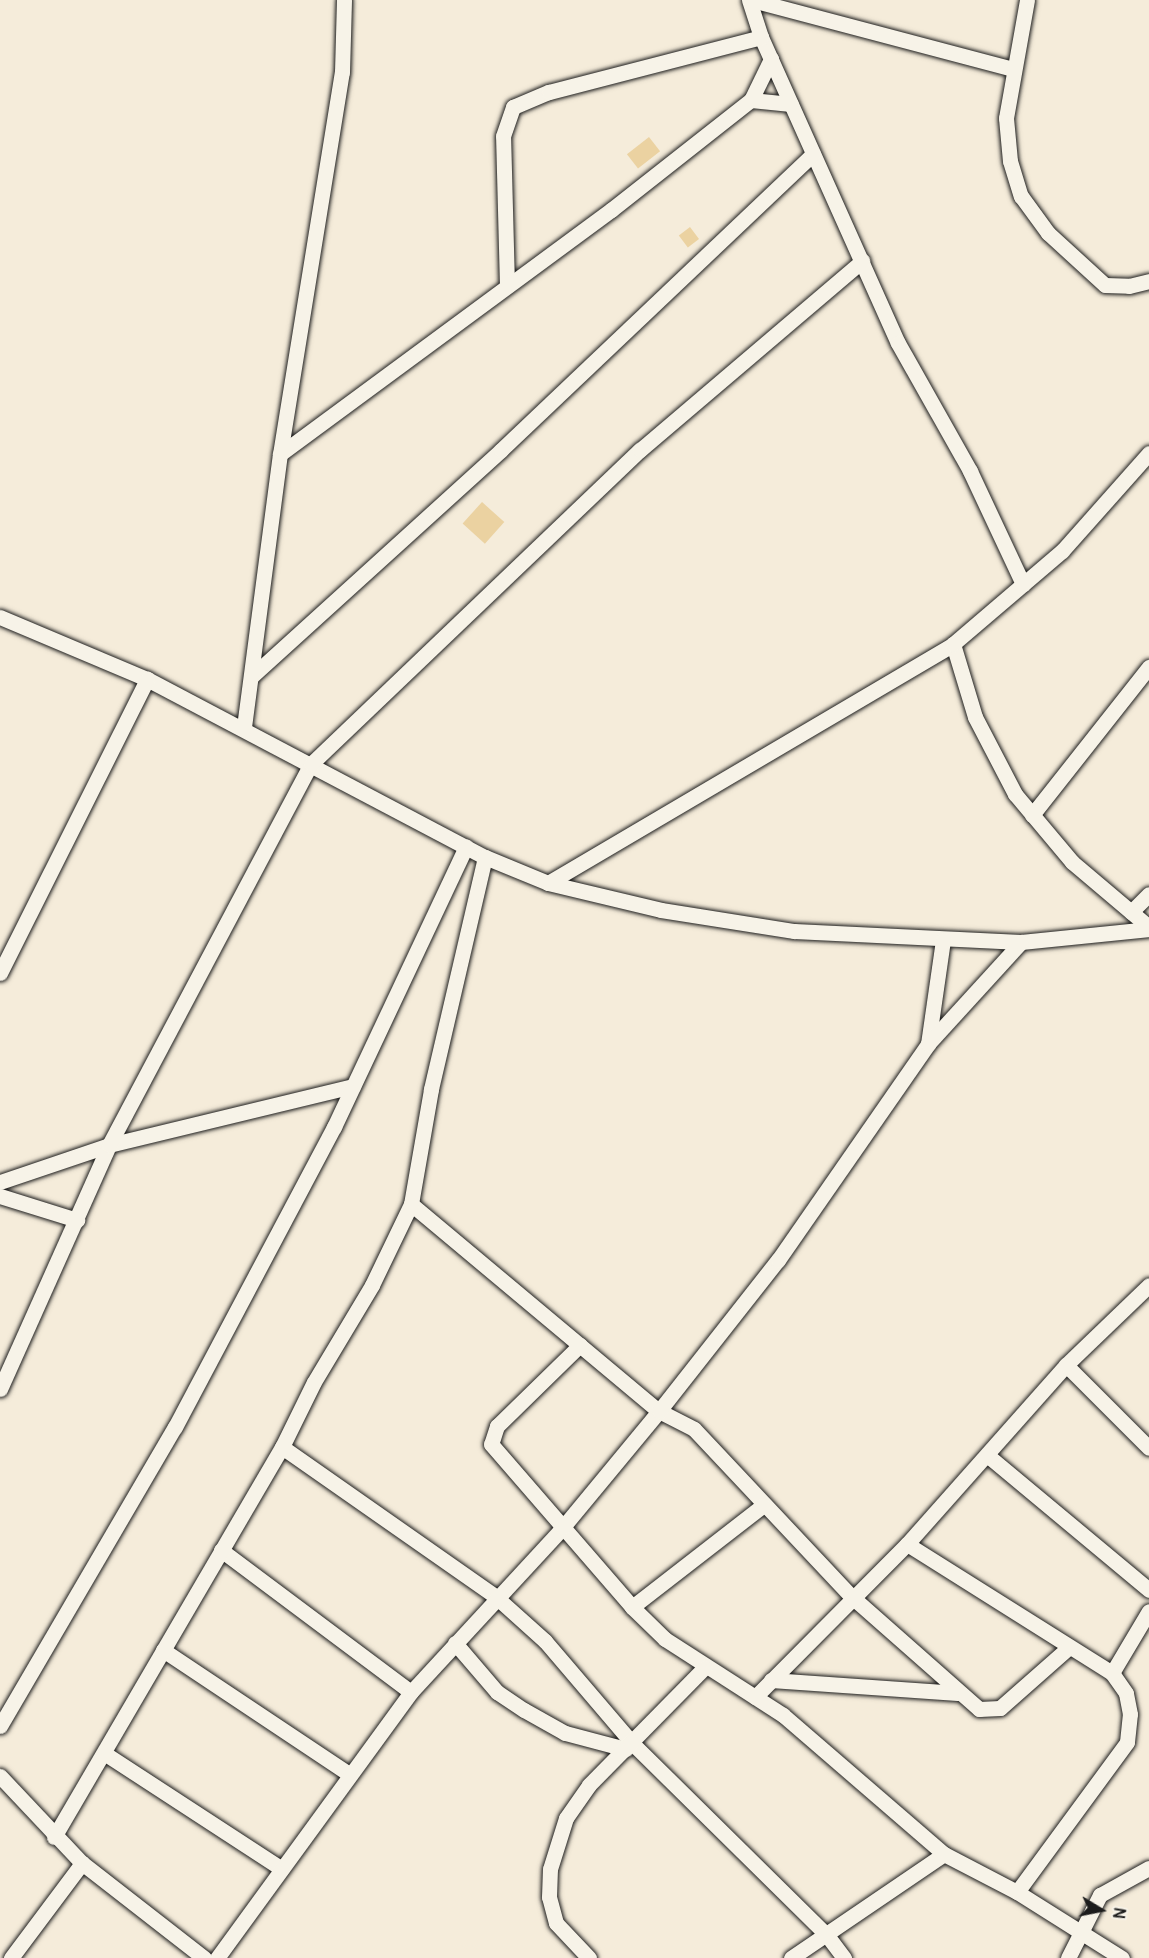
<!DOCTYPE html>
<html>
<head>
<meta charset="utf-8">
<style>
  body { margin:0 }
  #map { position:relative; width:1149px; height:1958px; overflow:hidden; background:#f5ecda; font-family:Pangolin,sans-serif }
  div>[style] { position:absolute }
  .building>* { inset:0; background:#ebd2a1; transform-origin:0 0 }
  .roads { filter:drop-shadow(0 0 2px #1c1c1c) drop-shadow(0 0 2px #1c1c1c) }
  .street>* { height:15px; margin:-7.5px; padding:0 7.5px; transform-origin:7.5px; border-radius:7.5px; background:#f7f3e8 }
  span { translate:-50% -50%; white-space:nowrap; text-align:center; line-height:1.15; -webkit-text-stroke:6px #f7f3e8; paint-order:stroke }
  .north { position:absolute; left:1071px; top:1880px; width:60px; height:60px; -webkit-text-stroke:4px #f7f3e8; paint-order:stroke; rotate:100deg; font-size:16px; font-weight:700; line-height:24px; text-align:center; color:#1c1c1c }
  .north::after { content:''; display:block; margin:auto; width:21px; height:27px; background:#1c1c1c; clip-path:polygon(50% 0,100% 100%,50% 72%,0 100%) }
</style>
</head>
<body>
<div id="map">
  <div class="building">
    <i style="left:649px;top:137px;width:18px;height:28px;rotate:52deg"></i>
    <i style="left:690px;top:227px;width:15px;height:14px;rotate:53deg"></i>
    <i style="left:482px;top:502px;width:30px;height:29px;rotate:42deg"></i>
  </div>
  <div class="roads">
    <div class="street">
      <i style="left:749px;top:0;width:39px;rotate:72deg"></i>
      <i style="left:761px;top:37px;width:335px;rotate:65.9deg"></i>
      <i style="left:898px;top:343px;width:147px;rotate:60.6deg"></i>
      <i style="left:970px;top:471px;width:125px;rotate:64.9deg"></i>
      <i style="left:752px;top:0;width:270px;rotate:14.8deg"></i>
      <i style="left:1027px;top:0;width:120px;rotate:100.1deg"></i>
      <i style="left:1006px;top:118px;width:43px;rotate:84.7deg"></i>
      <i style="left:1010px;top:161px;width:37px;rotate:73deg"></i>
      <i style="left:1021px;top:196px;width:46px;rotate:53.9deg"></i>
      <i style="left:1048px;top:233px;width:77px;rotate:42.4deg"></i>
      <i style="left:1105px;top:285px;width:24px;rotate:2deg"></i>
      <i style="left:1129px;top:286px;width:21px;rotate:-14deg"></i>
      <i style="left:751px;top:100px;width:40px;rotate:5.7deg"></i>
      <i style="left:507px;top:286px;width:150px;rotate:-91.5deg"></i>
      <i style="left:503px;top:136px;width:31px;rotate:-71deg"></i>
      <i style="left:513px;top:107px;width:39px;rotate:-23deg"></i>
      <i style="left:549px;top:92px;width:219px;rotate:-14.5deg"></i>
      <i style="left:280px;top:454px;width:411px;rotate:-36.4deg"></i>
      <i style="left:611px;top:210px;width:178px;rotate:-38.2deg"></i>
      <i style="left:751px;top:100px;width:46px;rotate:-64deg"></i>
      <i style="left:0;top:617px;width:160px;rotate:22.9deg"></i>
      <i style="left:147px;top:679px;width:382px;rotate:27.8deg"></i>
      <i style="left:485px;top:857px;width:68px;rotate:22.4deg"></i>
      <i style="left:548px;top:883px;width:116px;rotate:13.4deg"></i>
      <i style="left:661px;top:910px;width:135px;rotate:9deg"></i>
      <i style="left:794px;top:931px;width:227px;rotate:2.8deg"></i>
      <i style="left:1021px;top:942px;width:129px;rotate:-5.8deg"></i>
      <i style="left:953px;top:644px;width:76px;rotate:73.2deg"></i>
      <i style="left:975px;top:717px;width:87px;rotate:62.5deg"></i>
      <i style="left:1015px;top:794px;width:89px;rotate:50deg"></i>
      <i style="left:1072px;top:862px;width:101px;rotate:40.2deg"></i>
      <i style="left:252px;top:676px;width:336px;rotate:-42.2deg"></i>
      <i style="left:501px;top:450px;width:430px;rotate:-43.5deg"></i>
      <i style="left:244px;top:727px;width:275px;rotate:-82.5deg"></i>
      <i style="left:280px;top:454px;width:387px;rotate:-80.8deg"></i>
      <i style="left:342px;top:72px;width:72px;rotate:-88.4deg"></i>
      <i style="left:1032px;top:815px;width:189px;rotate:-51.7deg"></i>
      <i style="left:548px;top:883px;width:470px;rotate:-30.5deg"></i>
      <i style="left:953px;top:644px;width:143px;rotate:-40.5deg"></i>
      <i style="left:1062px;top:551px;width:131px;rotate:-48.4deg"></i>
      <i style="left:1131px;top:912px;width:25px;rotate:-45deg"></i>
      <i style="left:0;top:973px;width:329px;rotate:-63.4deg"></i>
      <i style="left:928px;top:1044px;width:105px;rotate:-81.8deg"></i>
      <i style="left:0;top:1182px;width:115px;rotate:-18.7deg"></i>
      <i style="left:109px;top:1145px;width:251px;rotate:-13.6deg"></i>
      <i style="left:0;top:1196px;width:81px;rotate:17.3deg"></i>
      <i style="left:411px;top:1204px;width:323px;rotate:39.9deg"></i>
      <i style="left:659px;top:1411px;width:39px;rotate:27deg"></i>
      <i style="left:694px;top:1429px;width:229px;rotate:46.8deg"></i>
      <i style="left:851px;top:1596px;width:171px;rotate:41.4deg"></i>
      <i style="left:979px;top:1709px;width:21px;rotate:-3deg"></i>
      <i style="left:1000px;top:1708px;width:89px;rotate:-41.4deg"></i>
      <i style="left:580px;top:1345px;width:116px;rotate:135.7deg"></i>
      <i style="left:497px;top:1426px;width:19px;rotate:108deg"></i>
      <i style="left:491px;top:1444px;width:216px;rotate:49.1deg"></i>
      <i style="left:632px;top:1607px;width:46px;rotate:44.1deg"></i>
      <i style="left:665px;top:1639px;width:140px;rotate:32.8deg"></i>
      <i style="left:783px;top:1715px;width:213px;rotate:40.8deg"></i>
      <i style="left:944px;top:1854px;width:82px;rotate:27.5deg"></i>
      <i style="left:1017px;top:1892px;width:124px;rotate:32.2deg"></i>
      <i style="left:1066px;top:1365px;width:117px;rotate:45deg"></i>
      <i style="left:0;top:1389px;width:267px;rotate:-65.9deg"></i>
      <i style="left:109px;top:1145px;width:431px;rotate:-62.1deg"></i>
      <i style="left:311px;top:764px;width:455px;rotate:-43.7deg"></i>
      <i style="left:640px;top:450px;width:292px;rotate:-40.4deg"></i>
      <i style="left:282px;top:1447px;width:261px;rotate:35deg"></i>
      <i style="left:496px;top:1597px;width:66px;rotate:41.9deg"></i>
      <i style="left:545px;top:1641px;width:134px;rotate:49.5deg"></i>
      <i style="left:632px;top:1743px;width:272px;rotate:44.6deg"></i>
      <i style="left:826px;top:1934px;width:30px;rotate:53deg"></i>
      <i style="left:987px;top:1455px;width:211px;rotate:39.8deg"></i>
      <i style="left:907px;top:1544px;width:242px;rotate:32.2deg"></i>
      <i style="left:1112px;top:1673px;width:72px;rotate:-59.2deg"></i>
      <i style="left:221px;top:1550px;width:237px;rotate:36.8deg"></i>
      <i style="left:632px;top:1607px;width:165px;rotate:-37.8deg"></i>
      <i style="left:455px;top:1643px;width:65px;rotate:49.4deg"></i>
      <i style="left:497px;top:1692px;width:32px;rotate:34deg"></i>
      <i style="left:524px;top:1710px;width:47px;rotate:29.3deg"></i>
      <i style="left:565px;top:1733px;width:63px;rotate:14.7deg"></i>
      <i style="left:163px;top:1650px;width:224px;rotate:33.7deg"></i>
      <i style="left:771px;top:1680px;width:187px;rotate:4deg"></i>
      <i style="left:755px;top:1697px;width:216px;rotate:-45.2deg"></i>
      <i style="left:907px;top:1544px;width:239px;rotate:-48.4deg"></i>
      <i style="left:1066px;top:1365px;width:115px;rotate:-43.9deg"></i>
      <i style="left:0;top:1726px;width:346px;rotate:-59.7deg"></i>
      <i style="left:175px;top:1427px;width:340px;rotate:-62.1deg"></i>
      <i style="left:334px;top:1127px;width:310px;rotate:-64.8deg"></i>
      <i style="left:104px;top:1753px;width:212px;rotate:33.1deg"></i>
      <i style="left:0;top:1776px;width:120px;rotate:46.7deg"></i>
      <i style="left:82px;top:1863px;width:155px;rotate:37.9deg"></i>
      <i style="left:54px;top:1837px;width:452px;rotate:-59.7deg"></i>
      <i style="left:282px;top:1447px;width:72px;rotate:-63.8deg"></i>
      <i style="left:314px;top:1382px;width:113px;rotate:-59.1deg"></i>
      <i style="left:372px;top:1285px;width:90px;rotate:-64.3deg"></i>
      <i style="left:411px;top:1204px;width:117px;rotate:-80.1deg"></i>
      <i style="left:431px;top:1089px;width:238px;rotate:-76.9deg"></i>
      <i style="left:1017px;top:1892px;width:186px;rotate:-53.7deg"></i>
      <i style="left:1127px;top:1742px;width:28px;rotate:-84deg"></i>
      <i style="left:1130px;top:1714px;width:21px;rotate:-101deg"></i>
      <i style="left:1126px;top:1693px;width:24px;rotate:-125deg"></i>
      <i style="left:11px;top:1958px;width:119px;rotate:-53.2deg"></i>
      <i style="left:217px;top:1958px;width:329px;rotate:-53.9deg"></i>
      <i style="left:411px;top:1692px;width:224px;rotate:-47.3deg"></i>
      <i style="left:563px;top:1527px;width:151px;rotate:-50.4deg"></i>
      <i style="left:659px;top:1411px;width:192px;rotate:-51.8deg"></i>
      <i style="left:778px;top:1260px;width:263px;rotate:-55.2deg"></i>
      <i style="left:928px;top:1044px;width:138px;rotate:-47.6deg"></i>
      <i style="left:589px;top:1958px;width:48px;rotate:-133.3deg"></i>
      <i style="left:556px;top:1923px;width:27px;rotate:-105deg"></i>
      <i style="left:549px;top:1897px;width:28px;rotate:-88deg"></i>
      <i style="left:550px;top:1869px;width:53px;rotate:-72.6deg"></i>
      <i style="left:566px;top:1818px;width:40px;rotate:-55.1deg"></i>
      <i style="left:589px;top:1785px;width:165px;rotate:-45.5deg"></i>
      <i style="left:791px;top:1958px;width:185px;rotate:-34.2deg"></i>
      <i style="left:1068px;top:1958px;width:71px;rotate:-63.1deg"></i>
      <i style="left:1100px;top:1895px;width:56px;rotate:-28.9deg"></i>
    </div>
  </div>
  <div class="north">N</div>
</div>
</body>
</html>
